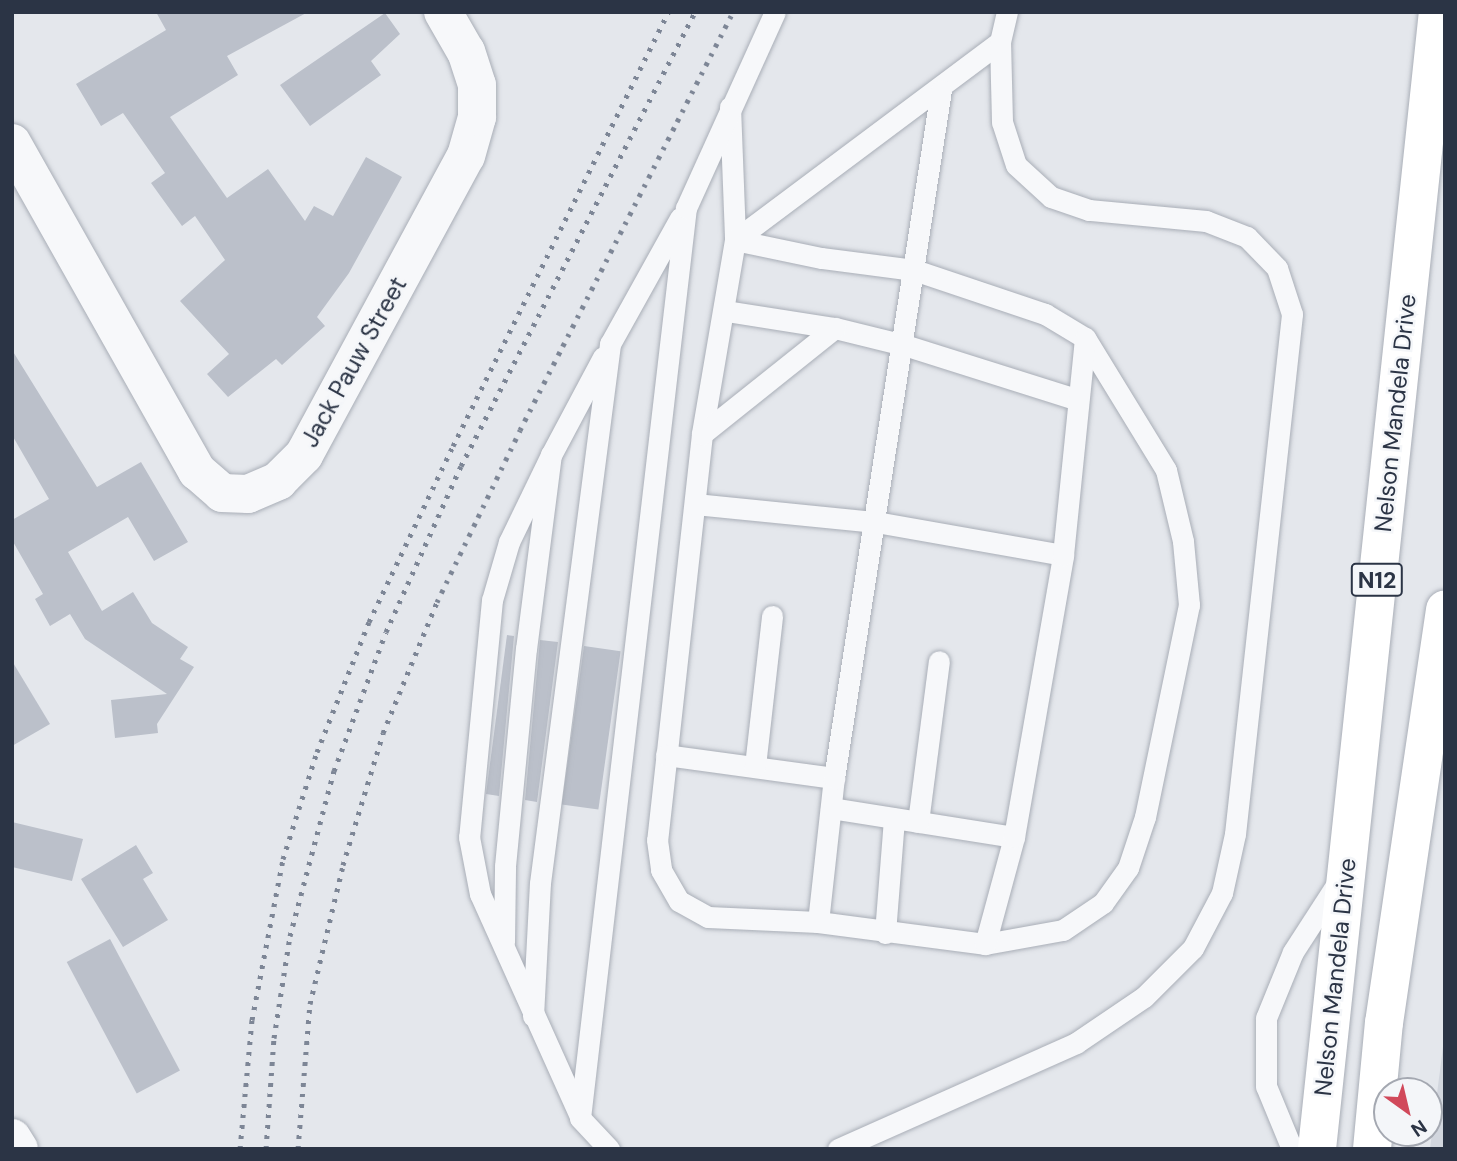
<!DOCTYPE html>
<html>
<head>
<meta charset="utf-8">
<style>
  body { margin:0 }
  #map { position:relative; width:1457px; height:1161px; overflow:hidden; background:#e4e7ec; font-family:"DM Sans",sans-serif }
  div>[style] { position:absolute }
  .built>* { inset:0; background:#d2d6de }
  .building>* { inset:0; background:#bbc0ca; transform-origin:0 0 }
  .roads { filter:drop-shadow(0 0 2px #a9aeb7) drop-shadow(0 0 2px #a9aeb7) }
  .lane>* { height:21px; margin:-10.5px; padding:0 10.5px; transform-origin:10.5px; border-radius:10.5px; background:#f7f8fa }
  .street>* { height:38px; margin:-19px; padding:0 19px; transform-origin:19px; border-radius:19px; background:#f7f8fa }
  .highway>* { height:38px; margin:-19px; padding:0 19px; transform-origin:19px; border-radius:19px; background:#fff }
  .rail>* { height:5px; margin-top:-2.5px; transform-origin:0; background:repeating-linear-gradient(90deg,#7d8696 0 3.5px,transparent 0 10.5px) }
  span { translate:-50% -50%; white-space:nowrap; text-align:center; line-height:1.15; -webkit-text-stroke:5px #f4f6f9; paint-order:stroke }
  .shield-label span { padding:2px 5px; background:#f4f6f9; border:2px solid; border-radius:5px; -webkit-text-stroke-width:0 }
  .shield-label { font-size:23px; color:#2b3445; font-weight:700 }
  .street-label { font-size:24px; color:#2b3445 }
  .frame { position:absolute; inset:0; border:14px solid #2b3445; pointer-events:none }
  .north { position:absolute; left:1373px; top:1077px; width:70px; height:70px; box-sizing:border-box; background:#f4f6f9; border:2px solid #a4a8b1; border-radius:50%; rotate:146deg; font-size:19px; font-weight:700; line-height:28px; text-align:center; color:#2b3445 }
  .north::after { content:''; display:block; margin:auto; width:24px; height:32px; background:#d1495b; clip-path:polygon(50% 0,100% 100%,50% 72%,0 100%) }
</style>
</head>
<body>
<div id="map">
  <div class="built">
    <i style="clip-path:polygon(1445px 1031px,1445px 1149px,1430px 1149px)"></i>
  </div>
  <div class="building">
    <i style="clip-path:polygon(156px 12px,308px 12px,227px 56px,238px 75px,170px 117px,227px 198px,268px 169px,305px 221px,314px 206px,333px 216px,366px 157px,402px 177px,349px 273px,317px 317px,325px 326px,282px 365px,276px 359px,228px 397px,207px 374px,229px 354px,180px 301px,225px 260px,195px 216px,182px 226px,151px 183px,165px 173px,123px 113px,101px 126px,76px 84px,166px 30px)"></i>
    <i style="clip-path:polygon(385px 13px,400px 34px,371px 61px,381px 75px,310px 126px,280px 85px)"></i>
    <i style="clip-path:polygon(12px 350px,97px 487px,141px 462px,188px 542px,154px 561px,128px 517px,68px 552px,102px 611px,133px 592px,152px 623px,188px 647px,180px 659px,194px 667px,157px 724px,158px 733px,115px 738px,111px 700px,167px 694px,85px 639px,70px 614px,50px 626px,35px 599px,43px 594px,12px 540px,12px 520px,49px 499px,12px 435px)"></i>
    <i style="clip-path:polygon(507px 635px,514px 636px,499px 796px,486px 794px)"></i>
    <i style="clip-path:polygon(540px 640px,558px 642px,537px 802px,525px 800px)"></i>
    <i style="left:584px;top:646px;width:37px;height:160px;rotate:8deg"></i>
    <i style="clip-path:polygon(12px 661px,50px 724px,12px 746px)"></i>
    <i style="clip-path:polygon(12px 822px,83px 839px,72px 881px,12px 867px)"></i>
    <i style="clip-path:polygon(136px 845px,153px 873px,143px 879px,168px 920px,123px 947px,81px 879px)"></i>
    <i style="left:110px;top:939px;width:149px;height:49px;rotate:62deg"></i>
  </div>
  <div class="roads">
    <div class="lane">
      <i style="left:730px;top:107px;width:133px;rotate:87.8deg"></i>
      <i style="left:735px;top:240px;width:197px;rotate:99.7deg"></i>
      <i style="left:702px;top:434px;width:408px;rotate:96.3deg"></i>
      <i style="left:657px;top:840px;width:30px;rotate:82deg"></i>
      <i style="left:661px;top:870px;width:36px;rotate:60deg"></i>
      <i style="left:679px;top:901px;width:33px;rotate:29deg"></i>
      <i style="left:708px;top:917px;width:110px;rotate:2.6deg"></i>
      <i style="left:818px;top:922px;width:168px;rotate:7.5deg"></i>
      <i style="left:985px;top:944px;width:79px;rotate:-10.2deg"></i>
      <i style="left:1063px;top:930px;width:48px;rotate:-34deg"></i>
      <i style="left:1103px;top:903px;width:43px;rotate:-54.5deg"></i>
      <i style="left:1128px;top:868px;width:54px;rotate:-71.6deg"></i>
      <i style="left:1145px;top:817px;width:217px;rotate:-78.3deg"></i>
      <i style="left:1189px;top:605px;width:64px;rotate:-95.4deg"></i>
      <i style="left:1183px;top:541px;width:73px;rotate:-103.5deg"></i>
      <i style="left:1166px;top:470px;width:155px;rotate:-121.5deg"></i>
      <i style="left:1085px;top:338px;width:47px;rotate:-149deg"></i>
      <i style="left:1045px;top:314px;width:138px;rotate:-161.4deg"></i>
      <i style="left:914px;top:270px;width:94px;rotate:-172.6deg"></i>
      <i style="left:821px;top:258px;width:88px;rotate:-168.2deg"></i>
      <i style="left:735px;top:240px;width:331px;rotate:-36.8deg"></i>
      <i style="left:726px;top:311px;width:110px;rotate:8.9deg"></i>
      <i style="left:835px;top:328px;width:71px;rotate:13.8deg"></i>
      <i style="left:904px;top:345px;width:182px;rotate:17.5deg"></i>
      <i style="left:702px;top:434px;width:170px;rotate:-38.6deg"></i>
      <i style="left:551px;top:455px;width:97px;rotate:115.8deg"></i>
      <i style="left:509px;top:542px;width:60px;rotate:106.3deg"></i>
      <i style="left:492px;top:600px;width:238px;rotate:95.5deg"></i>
      <i style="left:469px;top:837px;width:58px;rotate:79.1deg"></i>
      <i style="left:480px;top:894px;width:244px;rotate:65.8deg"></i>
      <i style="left:695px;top:504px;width:182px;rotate:5.7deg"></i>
      <i style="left:876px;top:522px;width:190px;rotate:10deg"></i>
      <i style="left:666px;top:755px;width:170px;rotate:7.8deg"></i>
      <i style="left:755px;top:766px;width:151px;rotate:-83.5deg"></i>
      <i style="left:831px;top:808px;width:185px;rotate:9deg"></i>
      <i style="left:918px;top:822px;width:162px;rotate:-82.6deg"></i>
      <i style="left:818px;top:922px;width:145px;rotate:-83.7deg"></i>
      <i style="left:834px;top:778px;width:696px;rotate:-81.16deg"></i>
      <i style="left:885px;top:933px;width:115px;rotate:-85.5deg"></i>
      <i style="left:504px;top:942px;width:76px;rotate:-89.2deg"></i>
      <i style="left:505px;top:866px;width:218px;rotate:-84.5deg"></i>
      <i style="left:526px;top:649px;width:196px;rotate:-82.7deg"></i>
      <i style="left:551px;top:455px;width:111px;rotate:-62deg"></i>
      <i style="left:985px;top:944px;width:111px;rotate:-74.8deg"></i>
      <i style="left:1014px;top:837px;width:286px;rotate:-80.1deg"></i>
      <i style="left:1063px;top:555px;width:218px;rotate:-84.2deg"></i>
      <i style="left:533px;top:1016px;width:133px;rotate:-87deg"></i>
      <i style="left:540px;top:883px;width:544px;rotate:-82.6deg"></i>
      <i style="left:610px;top:344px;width:144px;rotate:-60.9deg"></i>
      <i style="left:609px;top:1149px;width:42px;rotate:-133.1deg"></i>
      <i style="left:580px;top:1118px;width:916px;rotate:-83.36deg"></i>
      <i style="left:686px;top:208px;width:215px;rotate:-65.6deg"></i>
      <i style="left:838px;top:1149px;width:261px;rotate:-24deg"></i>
      <i style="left:1076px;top:1043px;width:82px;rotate:-34.1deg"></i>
      <i style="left:1144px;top:997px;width:69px;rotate:-45deg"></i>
      <i style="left:1193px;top:948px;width:62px;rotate:-62.2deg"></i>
      <i style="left:1222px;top:893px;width:60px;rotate:-77.6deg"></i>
      <i style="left:1235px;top:834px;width:523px;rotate:-83.74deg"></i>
      <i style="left:1292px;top:314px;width:48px;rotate:-108.1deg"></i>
      <i style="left:1277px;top:268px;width:43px;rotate:-134.1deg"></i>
      <i style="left:1247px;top:237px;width:44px;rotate:-158.7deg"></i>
      <i style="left:1206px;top:221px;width:118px;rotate:-174.6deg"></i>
      <i style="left:1089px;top:210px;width:40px;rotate:-161.1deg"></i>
      <i style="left:1051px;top:197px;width:47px;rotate:-137.6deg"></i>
      <i style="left:1016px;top:165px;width:45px;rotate:-108deg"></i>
      <i style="left:1002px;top:122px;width:80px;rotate:-91.4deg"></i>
      <i style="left:1000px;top:42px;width:31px;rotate:-77deg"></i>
      <i style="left:1292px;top:1149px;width:68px;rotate:-112.4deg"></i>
      <i style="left:1266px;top:1086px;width:68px;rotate:-90deg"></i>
      <i style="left:1266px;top:1018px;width:71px;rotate:-67.8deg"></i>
      <i style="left:1293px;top:952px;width:85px;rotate:-57.1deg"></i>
    </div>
    <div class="street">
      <i style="left:12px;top:143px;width:377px;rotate:60.6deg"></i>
      <i style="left:197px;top:471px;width:33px;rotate:41deg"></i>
      <i style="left:222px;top:493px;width:26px;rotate:2deg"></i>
      <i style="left:248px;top:494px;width:33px;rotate:-23deg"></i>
      <i style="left:278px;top:481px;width:37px;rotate:-45deg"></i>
      <i style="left:304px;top:455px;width:340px;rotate:-61.6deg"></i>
      <i style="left:466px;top:156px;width:41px;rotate:-74.2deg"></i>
      <i style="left:477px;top:117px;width:32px;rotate:-90deg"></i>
      <i style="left:477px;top:85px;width:35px;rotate:-108deg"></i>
      <i style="left:466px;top:52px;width:46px;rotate:-119.9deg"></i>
      <i style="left:12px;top:1138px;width:13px;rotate:58deg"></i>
    </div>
    <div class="highway">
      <i style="left:1317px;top:1149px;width:1143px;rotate:-83.93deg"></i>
      <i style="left:1372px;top:1149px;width:127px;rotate:-84.6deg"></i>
      <i style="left:1384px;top:1023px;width:418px;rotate:-81.6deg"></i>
    </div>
  </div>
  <div class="rail">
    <i style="left:240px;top:1149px;width:130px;rotate:-84.7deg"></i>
    <i style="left:252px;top:1020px;width:164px;rotate:-79.1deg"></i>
    <i style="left:283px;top:859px;width:112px;rotate:-72.4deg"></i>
    <i style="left:317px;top:752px;width:140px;rotate:-68.2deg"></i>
    <i style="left:369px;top:622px;width:195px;rotate:-64.5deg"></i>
    <i style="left:453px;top:446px;width:484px;rotate:-63.6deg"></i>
    <i style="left:266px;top:1149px;width:111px;rotate:-85.9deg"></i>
    <i style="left:274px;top:1038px;width:103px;rotate:-81.1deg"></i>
    <i style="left:290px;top:936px;width:171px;rotate:-75.1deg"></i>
    <i style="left:334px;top:771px;width:148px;rotate:-69.5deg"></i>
    <i style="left:386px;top:632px;width:182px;rotate:-65.7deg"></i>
    <i style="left:461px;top:466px;width:511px;rotate:-62.73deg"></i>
    <i style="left:298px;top:1149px;width:145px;rotate:-85.3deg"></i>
    <i style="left:310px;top:1004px;width:143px;rotate:-76.6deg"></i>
    <i style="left:343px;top:865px;width:138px;rotate:-73.1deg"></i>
    <i style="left:383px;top:733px;width:142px;rotate:-67.6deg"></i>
    <i style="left:437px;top:602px;width:191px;rotate:-64.2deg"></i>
    <i style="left:520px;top:430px;width:469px;rotate:-63deg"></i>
  </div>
  <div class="shield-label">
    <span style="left:1377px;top:580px">N12</span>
  </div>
  <div class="street-label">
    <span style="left:354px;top:362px;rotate:-61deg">Jack Pauw Street</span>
    <span style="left:1395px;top:413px;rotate:-84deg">Nelson Mandela Drive</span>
    <span style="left:1335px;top:977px;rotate:-84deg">Nelson Mandela Drive</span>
  </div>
  <div class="frame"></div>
  <div class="north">N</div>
</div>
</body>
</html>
